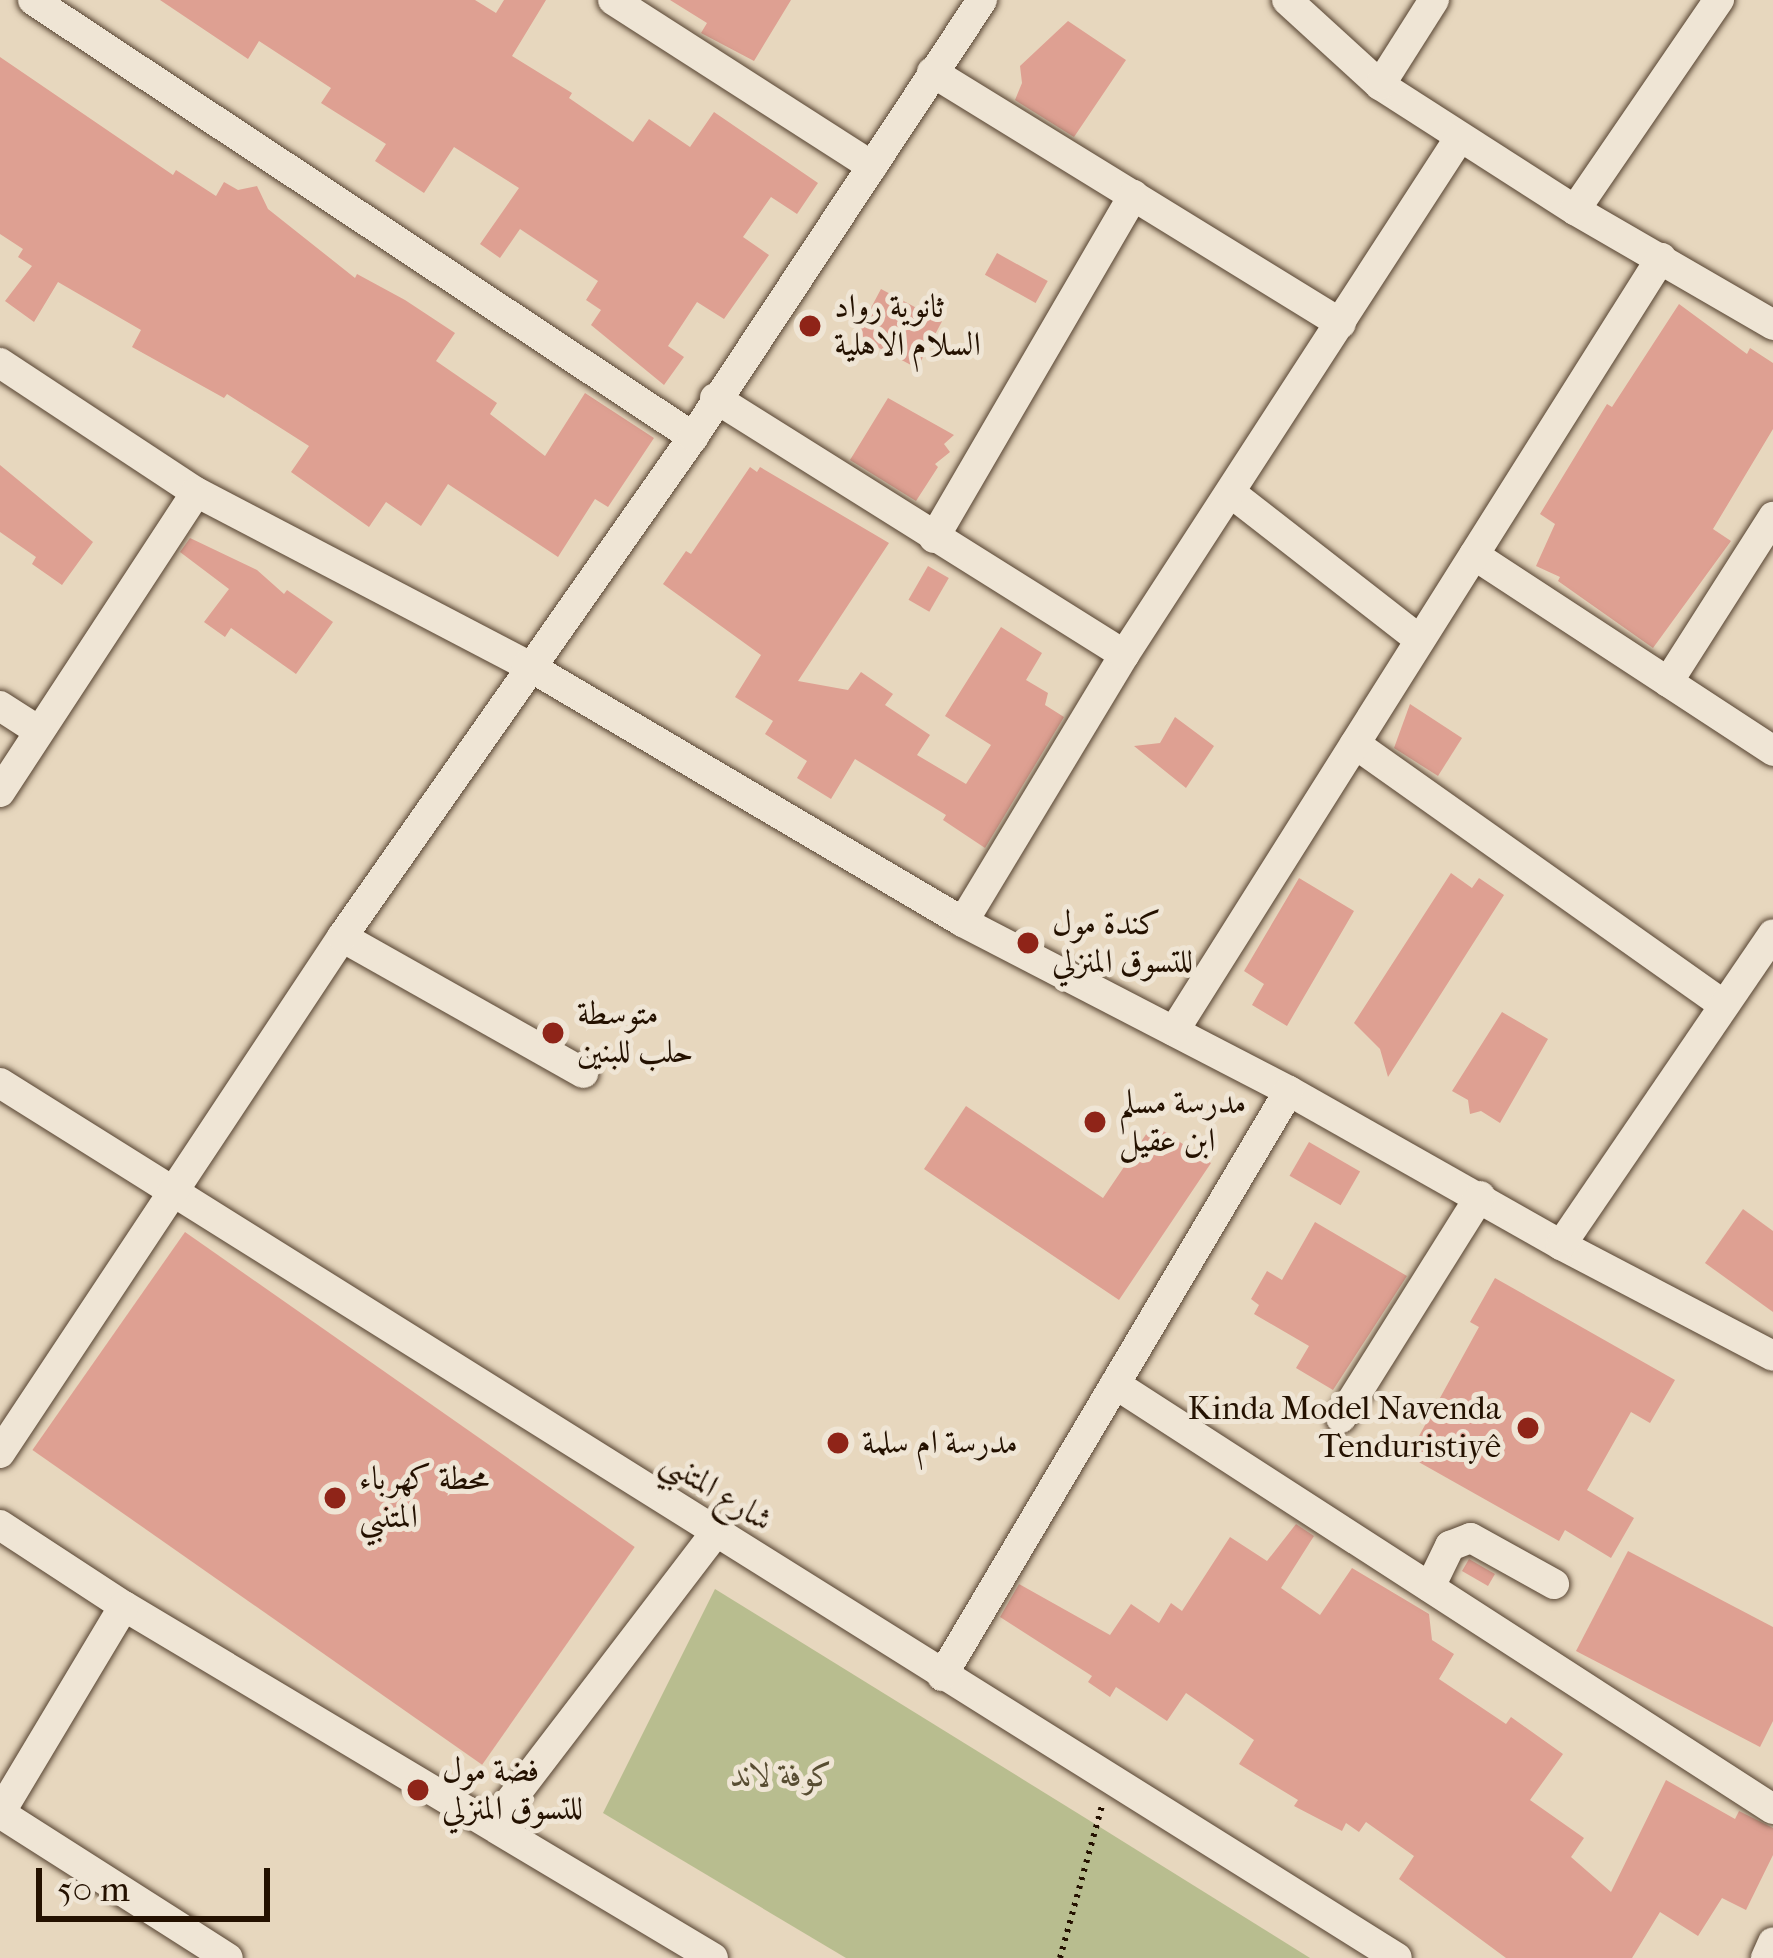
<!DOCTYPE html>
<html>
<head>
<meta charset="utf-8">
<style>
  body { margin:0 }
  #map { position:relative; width:1773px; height:1958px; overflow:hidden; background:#e7d7be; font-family:"IM FELL French Canon",Amiri,serif }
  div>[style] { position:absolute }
  .green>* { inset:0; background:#b8bd8f }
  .building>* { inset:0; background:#dea092; transform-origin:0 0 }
  .path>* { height:6px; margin-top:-3px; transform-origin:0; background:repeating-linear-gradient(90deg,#241100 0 3px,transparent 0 9px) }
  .roads { filter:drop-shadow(0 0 3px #554230) drop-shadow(0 0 3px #554230) }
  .minor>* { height:30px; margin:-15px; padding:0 15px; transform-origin:15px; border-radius:15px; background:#efe5d5 }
  .dots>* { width:33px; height:33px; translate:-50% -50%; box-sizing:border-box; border:6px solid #efe5d5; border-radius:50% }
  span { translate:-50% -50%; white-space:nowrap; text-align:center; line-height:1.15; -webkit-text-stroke:10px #efe5d5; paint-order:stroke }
  .poi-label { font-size:33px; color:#241100 }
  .left { translate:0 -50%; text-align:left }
  .right { translate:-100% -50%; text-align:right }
  .street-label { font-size:33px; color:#241100 }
  .park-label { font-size:33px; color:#584d32; font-style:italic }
  .scale { position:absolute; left:36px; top:1868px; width:234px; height:54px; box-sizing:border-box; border:6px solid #241100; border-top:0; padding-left:15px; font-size:36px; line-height:42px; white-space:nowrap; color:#241100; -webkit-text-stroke:9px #efe5d5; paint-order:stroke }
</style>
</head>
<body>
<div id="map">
  <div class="green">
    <i style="clip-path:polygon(715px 1589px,1087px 1819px,1310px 1958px,846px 1958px,603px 1813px)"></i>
  </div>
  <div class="building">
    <i style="clip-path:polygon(160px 0,475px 0,496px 13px,504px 0,546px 0,512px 56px,572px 93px,569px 98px,633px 142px,649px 119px,690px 147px,714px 112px,818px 183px,797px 214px,771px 197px,743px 237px,769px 255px,724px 319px,697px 302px,668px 346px,684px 357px,664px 385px,591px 325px,601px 310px,586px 300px,598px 281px,520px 229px,500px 258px,480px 244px,519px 188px,454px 147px,424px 193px,375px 161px,386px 144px,321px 103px,331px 88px,259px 41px,248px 59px)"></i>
    <i style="clip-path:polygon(670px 0,791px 0,754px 61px,701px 33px,707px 23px)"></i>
    <i style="clip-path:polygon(1068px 21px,1126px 60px,1074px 137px,1015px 100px,1022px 83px,1020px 66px)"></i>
    <i style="clip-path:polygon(0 57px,173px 175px,176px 170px,216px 196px,224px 182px,238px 190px,257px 186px,268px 209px,355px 278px,357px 274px,405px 300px,455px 333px,436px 361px,497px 403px,490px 414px,545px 456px,585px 393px,654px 438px,608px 507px,595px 499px,558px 557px,448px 484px,421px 526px,386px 502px,369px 527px,291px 472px,309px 446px,227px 394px,224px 398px,132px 347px,141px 330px,58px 282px,34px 322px,5px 301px,32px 266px,18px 257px,23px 249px,0 234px)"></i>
    <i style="left:997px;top:253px;width:58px;height:25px;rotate:29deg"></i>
    <i style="left:881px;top:289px;width:69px;height:53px;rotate:28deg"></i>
    <i style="clip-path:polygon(1679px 304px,1747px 354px,1750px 348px,1773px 363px,1773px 429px,1713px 529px,1731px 541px,1653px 648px,1558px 581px,1560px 577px,1536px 566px,1555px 524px,1540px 514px,1607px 404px,1612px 407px)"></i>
    <i style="clip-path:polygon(888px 398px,954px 435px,944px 444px,950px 452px,935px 464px,938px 467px,916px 501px,850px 460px)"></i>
    <i style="clip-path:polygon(0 465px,93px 542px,62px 585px,32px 564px,36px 557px,0 532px)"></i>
    <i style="clip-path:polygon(750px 467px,757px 472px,760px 467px,889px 543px,798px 681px,848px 690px,861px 672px,893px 694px,885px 705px,930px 735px,917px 755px,966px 784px,991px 745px,945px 716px,1001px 627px,1042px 653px,1026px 680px,1048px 693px,1045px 705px,1064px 717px,985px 848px,943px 820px,946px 815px,855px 759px,831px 799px,797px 778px,807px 761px,765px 734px,773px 721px,735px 697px,761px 655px,663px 584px,686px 551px,691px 554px)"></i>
    <i style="clip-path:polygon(190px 538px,257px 570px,284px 594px,287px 590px,333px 622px,296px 674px,231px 628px,225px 637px,204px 622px,229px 589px,180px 552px)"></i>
    <i style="left:928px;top:566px;width:24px;height:39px;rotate:30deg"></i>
    <i style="clip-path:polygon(1410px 704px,1462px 738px,1438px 776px,1394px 748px)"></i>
    <i style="clip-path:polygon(1175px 717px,1214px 746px,1186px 788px,1134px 746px,1160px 743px)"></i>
    <i style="clip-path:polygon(1451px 873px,1472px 888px,1479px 878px,1504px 895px,1388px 1077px,1380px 1049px,1354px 1023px)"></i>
    <i style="clip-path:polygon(1299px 878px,1354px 911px,1287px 1026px,1252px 1005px,1264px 984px,1244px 971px)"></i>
    <i style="clip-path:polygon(1502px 1012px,1548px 1039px,1500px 1123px,1481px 1111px,1470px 1114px,1468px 1100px,1452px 1091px)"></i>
    <i style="clip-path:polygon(966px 1106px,1103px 1198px,1153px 1124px,1211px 1163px,1119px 1300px,924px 1169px)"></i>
    <i style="left:1309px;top:1142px;width:59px;height:39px;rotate:30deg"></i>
    <i style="clip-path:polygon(1743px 1209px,1773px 1231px,1773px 1312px,1705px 1263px)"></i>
    <i style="clip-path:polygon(1315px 1222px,1407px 1276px,1333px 1390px,1296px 1368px,1309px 1346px,1254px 1314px,1259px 1305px,1251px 1299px,1267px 1271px,1282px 1280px)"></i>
    <i style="left:185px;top:1232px;width:549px;height:266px;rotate:35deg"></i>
    <i style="clip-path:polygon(1495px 1278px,1675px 1380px,1650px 1423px,1631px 1412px,1587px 1490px,1634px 1518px,1611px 1558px,1565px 1530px,1559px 1541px,1408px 1456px,1479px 1327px,1470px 1322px)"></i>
    <i style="clip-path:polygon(1296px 1524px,1314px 1536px,1281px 1588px,1320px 1615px,1352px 1568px,1429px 1614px,1432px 1640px,1454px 1654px,1439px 1679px,1506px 1724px,1511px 1717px,1563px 1754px,1530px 1800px,1584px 1838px,1571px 1857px,1611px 1892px,1666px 1780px,1735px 1819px,1739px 1811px,1773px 1828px,1773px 1855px,1746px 1910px,1722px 1898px,1698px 1936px,1660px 1912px,1632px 1958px,1506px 1958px,1399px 1879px,1414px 1856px,1366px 1822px,1359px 1832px,1346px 1823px,1342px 1831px,1294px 1806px,1298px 1800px,1239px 1764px,1254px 1740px,1186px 1693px,1167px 1721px,1116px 1687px,1110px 1697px,1088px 1682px,1092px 1676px,1000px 1617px,1019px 1584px,1110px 1635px,1131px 1604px,1159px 1623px,1171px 1603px,1182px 1611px,1230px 1537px,1267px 1561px)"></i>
    <i style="clip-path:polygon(1628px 1551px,1773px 1627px,1773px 1721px,1760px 1747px,1576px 1651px)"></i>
    <i style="left:1469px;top:1559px;width:30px;height:14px;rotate:30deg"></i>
  </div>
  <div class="path">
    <i style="left:1060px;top:1958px;width:159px;rotate:-74.6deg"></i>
  </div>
  <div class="roads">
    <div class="minor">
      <i style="left:33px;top:0;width:792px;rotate:33.51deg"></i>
      <i style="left:613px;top:0;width:308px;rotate:32.7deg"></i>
      <i style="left:1287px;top:0;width:126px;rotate:42.4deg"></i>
      <i style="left:1380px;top:85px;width:232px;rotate:32.7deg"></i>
      <i style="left:1575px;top:210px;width:229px;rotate:30.1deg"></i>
      <i style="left:932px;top:72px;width:480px;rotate:31.6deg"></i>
      <i style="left:1380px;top:85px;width:101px;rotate:-57.6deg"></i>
      <i style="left:1575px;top:210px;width:255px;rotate:-55.6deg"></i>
      <i style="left:0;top:363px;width:235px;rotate:33.4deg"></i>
      <i style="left:196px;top:492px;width:373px;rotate:27.6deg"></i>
      <i style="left:527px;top:665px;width:506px;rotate:30.52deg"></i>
      <i style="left:963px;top:922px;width:367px;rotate:27.4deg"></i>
      <i style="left:1289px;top:1091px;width:313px;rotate:29.5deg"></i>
      <i style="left:1561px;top:1245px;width:239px;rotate:27.6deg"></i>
      <i style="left:715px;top:398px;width:483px;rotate:32.1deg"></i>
      <i style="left:1231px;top:493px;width:239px;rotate:37.9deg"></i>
      <i style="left:934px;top:538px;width:397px;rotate:-59.8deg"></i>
      <i style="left:1474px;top:555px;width:358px;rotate:33.2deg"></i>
      <i style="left:1668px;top:682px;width:196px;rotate:-57.5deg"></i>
      <i style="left:0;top:706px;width:46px;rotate:32.7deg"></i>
      <i style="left:1355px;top:744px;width:452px;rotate:35.3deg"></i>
      <i style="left:0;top:792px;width:358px;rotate:-56.8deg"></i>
      <i style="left:963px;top:922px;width:312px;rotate:-58.9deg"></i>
      <i style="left:1124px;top:655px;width:617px;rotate:-57.03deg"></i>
      <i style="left:342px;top:937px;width:277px;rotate:29.4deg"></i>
      <i style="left:1174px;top:1031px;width:914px;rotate:-57.79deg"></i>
      <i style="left:0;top:1083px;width:1648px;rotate:32.06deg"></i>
      <i style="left:1561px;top:1245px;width:376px;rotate:-55.7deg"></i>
      <i style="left:1115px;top:1384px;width:783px;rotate:32.86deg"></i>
      <i style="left:1341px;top:1418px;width:262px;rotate:-57.9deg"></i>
      <i style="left:0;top:1453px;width:619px;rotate:-56.46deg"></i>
      <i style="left:342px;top:937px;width:611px;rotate:-54.93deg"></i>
      <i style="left:693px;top:437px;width:524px;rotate:-56.52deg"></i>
      <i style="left:0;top:1525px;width:148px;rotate:33.2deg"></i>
      <i style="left:124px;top:1606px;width:686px;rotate:30.86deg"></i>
      <i style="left:1430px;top:1587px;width:46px;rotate:-64deg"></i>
      <i style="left:1450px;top:1546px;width:22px;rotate:-21deg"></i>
      <i style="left:1471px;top:1538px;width:95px;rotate:29deg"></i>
      <i style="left:942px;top:1676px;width:680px;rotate:-59.33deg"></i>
      <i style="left:0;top:1813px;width:270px;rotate:32.5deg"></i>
      <i style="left:0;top:1813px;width:241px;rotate:-59.1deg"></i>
      <i style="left:492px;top:1825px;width:367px;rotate:-52.6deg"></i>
      <i style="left:1766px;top:1958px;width:17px;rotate:-66deg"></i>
    </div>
  </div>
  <div class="dots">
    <i style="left:810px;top:326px;background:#8f2418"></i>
    <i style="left:1028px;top:943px;background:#8f2418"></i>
    <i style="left:553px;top:1033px;background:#8f2418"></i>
    <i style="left:1095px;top:1122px;background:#8f2418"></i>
    <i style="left:1528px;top:1428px;background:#8f2418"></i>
    <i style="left:838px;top:1443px;background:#8f2418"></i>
    <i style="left:335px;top:1498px;background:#8f2418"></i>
    <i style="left:418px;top:1790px;background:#8f2418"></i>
  </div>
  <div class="poi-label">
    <span class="left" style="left:834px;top:326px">ثانوية رواد<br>السلام الاهلية</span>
    <span class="left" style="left:1052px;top:943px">كندة مول<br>للتسوق المنزلي</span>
    <span class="left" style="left:577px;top:1033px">متوسطة<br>حلب للبنين</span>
    <span class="left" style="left:1119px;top:1122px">مدرسة مسلم<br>ابن عقيل</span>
    <span class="right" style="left:1501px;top:1428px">Kinda Model Navenda<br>Tenduristiyê</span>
    <span class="left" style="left:862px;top:1443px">مدرسة ام سلمة</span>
    <span class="left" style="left:359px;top:1498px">محطة كهرباء<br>المتنبي</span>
    <span class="left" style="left:442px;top:1790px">فضة مول<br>للتسوق المنزلي</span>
  </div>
  <div class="street-label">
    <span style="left:717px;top:1491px;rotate:32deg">شارع المتنبي</span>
  </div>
  <div class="park-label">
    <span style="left:783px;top:1776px">كوفة لاند</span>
  </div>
  <div class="scale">50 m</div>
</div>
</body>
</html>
